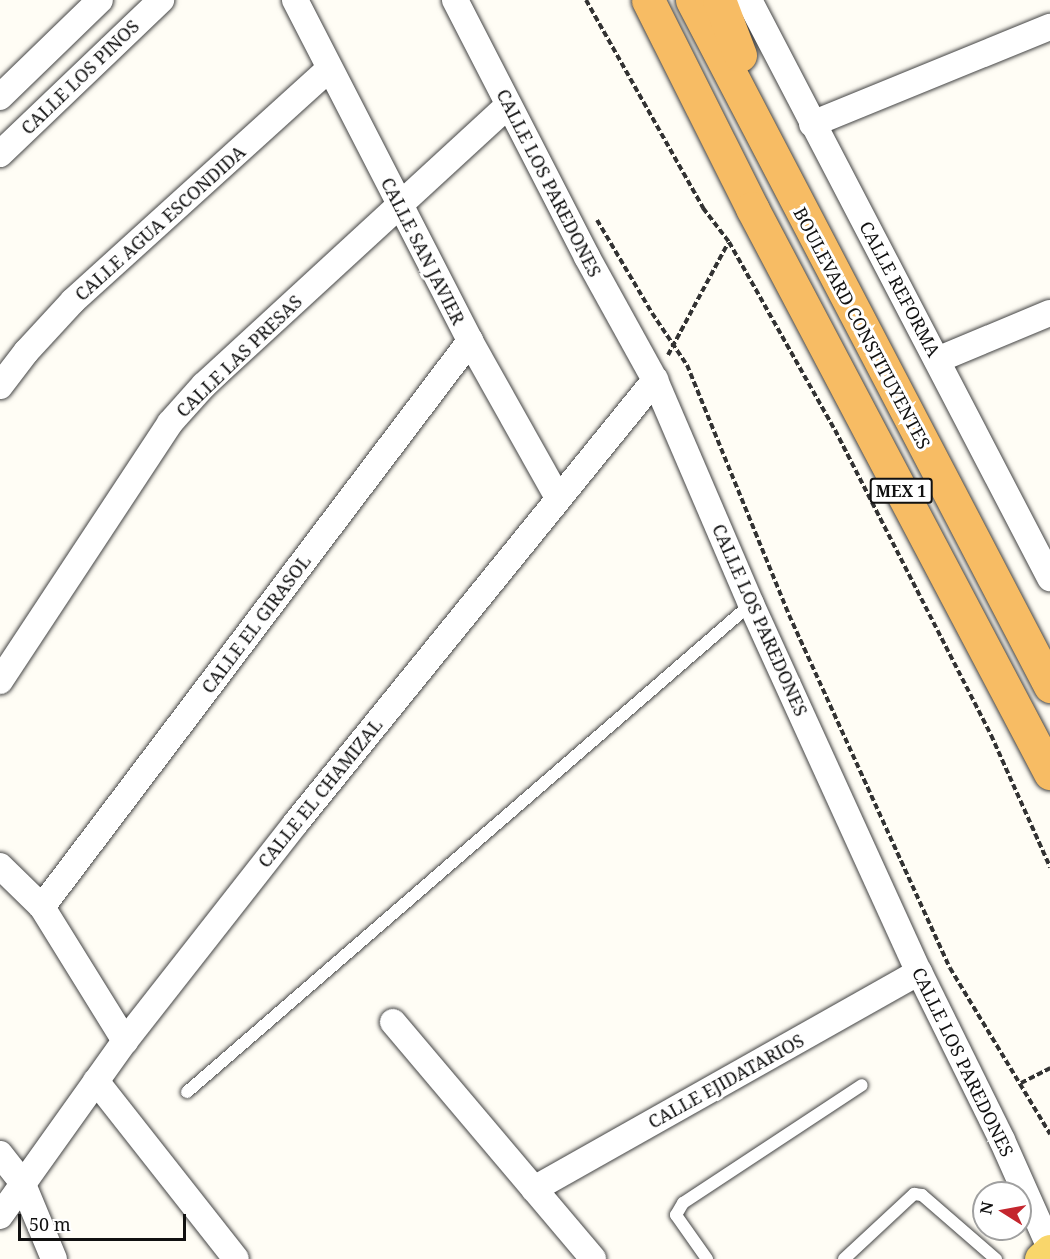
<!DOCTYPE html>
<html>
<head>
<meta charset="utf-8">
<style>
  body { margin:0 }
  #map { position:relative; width:1050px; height:1259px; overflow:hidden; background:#fffdf5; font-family:"Noto Serif",serif }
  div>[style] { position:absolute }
  .path>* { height:4px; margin-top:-2px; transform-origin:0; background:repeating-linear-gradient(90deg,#333 0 6px,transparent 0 9px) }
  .roads { filter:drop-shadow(0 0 2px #444) drop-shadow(0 0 2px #444) }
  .service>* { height:12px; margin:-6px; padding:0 6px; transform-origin:6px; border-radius:6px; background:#fff }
  .minor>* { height:26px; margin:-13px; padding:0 13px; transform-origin:13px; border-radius:13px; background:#fff }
  .primary>* { height:33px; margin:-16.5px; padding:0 16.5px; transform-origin:16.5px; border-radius:16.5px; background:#f9d66b }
  .trunk>* { height:33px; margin:-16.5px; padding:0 16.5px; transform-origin:16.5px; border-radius:16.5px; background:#f7bc64 }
  span { translate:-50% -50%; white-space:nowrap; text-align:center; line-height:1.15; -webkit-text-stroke:6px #fff; paint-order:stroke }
  .shield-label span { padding:2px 4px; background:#fff; border:2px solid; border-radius:4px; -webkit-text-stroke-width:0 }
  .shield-label { font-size:16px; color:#111; font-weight:700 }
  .street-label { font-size:18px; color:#111 }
  .north { position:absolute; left:972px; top:1181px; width:60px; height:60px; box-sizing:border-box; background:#fff; border:2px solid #a0a0a0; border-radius:50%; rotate:281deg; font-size:16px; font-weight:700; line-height:24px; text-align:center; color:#111 }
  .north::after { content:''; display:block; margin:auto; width:21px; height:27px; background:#c4262e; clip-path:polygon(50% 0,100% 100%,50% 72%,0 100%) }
  .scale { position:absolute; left:18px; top:1214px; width:168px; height:27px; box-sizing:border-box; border:3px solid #111; border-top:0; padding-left:8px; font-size:18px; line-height:21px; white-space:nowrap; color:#111; -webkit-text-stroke:4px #fff; paint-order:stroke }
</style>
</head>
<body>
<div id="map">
  <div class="path">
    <i style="left:586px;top:0;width:239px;rotate:60.6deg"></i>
    <i style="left:703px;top:208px;width:43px;rotate:52.6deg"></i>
    <i style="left:729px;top:242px;width:216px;rotate:60.6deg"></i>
    <i style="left:835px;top:430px;width:343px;rotate:62.9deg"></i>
    <i style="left:991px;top:735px;width:145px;rotate:65.9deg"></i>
    <i style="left:597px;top:220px;width:108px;rotate:59.4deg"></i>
    <i style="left:652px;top:313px;width:63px;rotate:56.1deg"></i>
    <i style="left:687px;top:365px;width:270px;rotate:67.8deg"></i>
    <i style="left:789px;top:615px;width:388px;rotate:65.5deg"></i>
    <i style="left:950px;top:968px;width:194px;rotate:58.9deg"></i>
    <i style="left:668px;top:355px;width:127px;rotate:-61.8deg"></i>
    <i style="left:1021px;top:1083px;width:33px;rotate:-27deg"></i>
  </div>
  <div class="roads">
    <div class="service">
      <i style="left:187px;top:1092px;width:746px;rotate:-40.87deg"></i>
      <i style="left:707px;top:1259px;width:54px;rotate:-125.2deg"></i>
      <i style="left:676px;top:1215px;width:14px;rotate:-60deg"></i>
      <i style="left:683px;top:1203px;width:214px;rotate:-33.4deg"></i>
      <i style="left:844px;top:1259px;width:96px;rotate:-42.9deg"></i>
      <i style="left:914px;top:1194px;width:8px;rotate:7deg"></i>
      <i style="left:922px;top:1195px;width:98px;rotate:40.9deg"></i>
    </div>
    <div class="minor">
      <i style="left:295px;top:0;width:383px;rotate:62.8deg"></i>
      <i style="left:470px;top:341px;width:180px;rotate:60.7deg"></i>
      <i style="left:455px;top:0;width:289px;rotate:62.8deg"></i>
      <i style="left:587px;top:257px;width:141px;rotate:61.1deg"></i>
      <i style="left:655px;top:380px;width:244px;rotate:66.8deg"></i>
      <i style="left:751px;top:604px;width:405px;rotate:65.5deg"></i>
      <i style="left:919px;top:972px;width:187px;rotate:63.7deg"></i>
      <i style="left:1002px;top:1140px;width:118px;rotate:66deg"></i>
      <i style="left:749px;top:0;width:652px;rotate:62.49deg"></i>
      <i style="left:0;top:97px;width:139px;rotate:-44.1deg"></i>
      <i style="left:812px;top:124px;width:257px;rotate:-22.2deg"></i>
      <i style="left:0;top:154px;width:223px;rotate:-43.7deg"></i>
      <i style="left:937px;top:360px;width:122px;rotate:-22.6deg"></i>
      <i style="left:0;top:386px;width:43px;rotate:-52.6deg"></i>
      <i style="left:26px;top:352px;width:69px;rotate:-47.3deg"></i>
      <i style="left:73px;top:301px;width:345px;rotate:-42.2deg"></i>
      <i style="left:0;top:681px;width:309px;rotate:-56.6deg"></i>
      <i style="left:170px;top:423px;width:51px;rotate:-48.2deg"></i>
      <i style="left:204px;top:385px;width:413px;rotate:-42.6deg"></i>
      <i style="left:0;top:866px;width:59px;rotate:44.3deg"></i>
      <i style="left:42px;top:907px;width:158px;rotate:58.2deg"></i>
      <i style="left:42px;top:907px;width:710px;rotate:-52.9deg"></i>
      <i style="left:393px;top:1022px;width:310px;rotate:49.8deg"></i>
      <i style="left:96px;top:1081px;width:226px;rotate:51.8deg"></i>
      <i style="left:0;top:1154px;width:36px;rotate:52deg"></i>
      <i style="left:22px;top:1182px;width:83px;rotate:67.4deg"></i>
      <i style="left:534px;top:1189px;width:442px;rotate:-29.4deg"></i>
      <i style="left:0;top:1216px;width:215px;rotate:-54.5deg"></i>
      <i style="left:125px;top:1041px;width:276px;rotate:-51.9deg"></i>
      <i style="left:295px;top:824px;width:572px;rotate:-50.96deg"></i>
    </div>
    <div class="primary">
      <i style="left:1041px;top:1259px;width:12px;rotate:-42deg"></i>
    </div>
    <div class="trunk">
      <i style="left:648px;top:0;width:233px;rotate:63.4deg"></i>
      <i style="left:752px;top:208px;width:639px;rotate:62.19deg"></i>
      <i style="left:692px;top:0;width:774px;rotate:62.44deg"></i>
      <i style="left:719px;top:0;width:59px;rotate:69.1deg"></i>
    </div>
  </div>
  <div class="shield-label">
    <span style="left:901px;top:491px">MEX 1</span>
  </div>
  <div class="street-label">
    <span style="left:80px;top:77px;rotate:-44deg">CALLE LOS PINOS</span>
    <span style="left:549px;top:183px;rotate:63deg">CALLE LOS PAREDONES</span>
    <span style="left:160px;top:223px;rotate:-42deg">CALLE AGUA ESCONDIDA</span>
    <span style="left:423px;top:251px;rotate:63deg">CALLE SAN JAVIER</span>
    <span style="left:900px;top:289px;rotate:62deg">CALLE REFORMA</span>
    <span style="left:862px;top:328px;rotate:62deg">BOULEVARD CONSTITUYENTES</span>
    <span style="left:239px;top:356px;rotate:-44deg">CALLE LAS PRESAS</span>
    <span style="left:760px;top:620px;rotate:66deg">CALLE LOS PAREDONES</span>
    <span style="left:256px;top:624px;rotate:-53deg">CALLE EL GIRASOL</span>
    <span style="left:320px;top:793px;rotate:-51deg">CALLE EL CHAMIZAL</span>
    <span style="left:963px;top:1062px;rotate:64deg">CALLE LOS PAREDONES</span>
    <span style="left:726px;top:1081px;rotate:-29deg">CALLE EJIDATARIOS</span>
  </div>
  <div class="north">N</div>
  <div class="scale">50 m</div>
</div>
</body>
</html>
